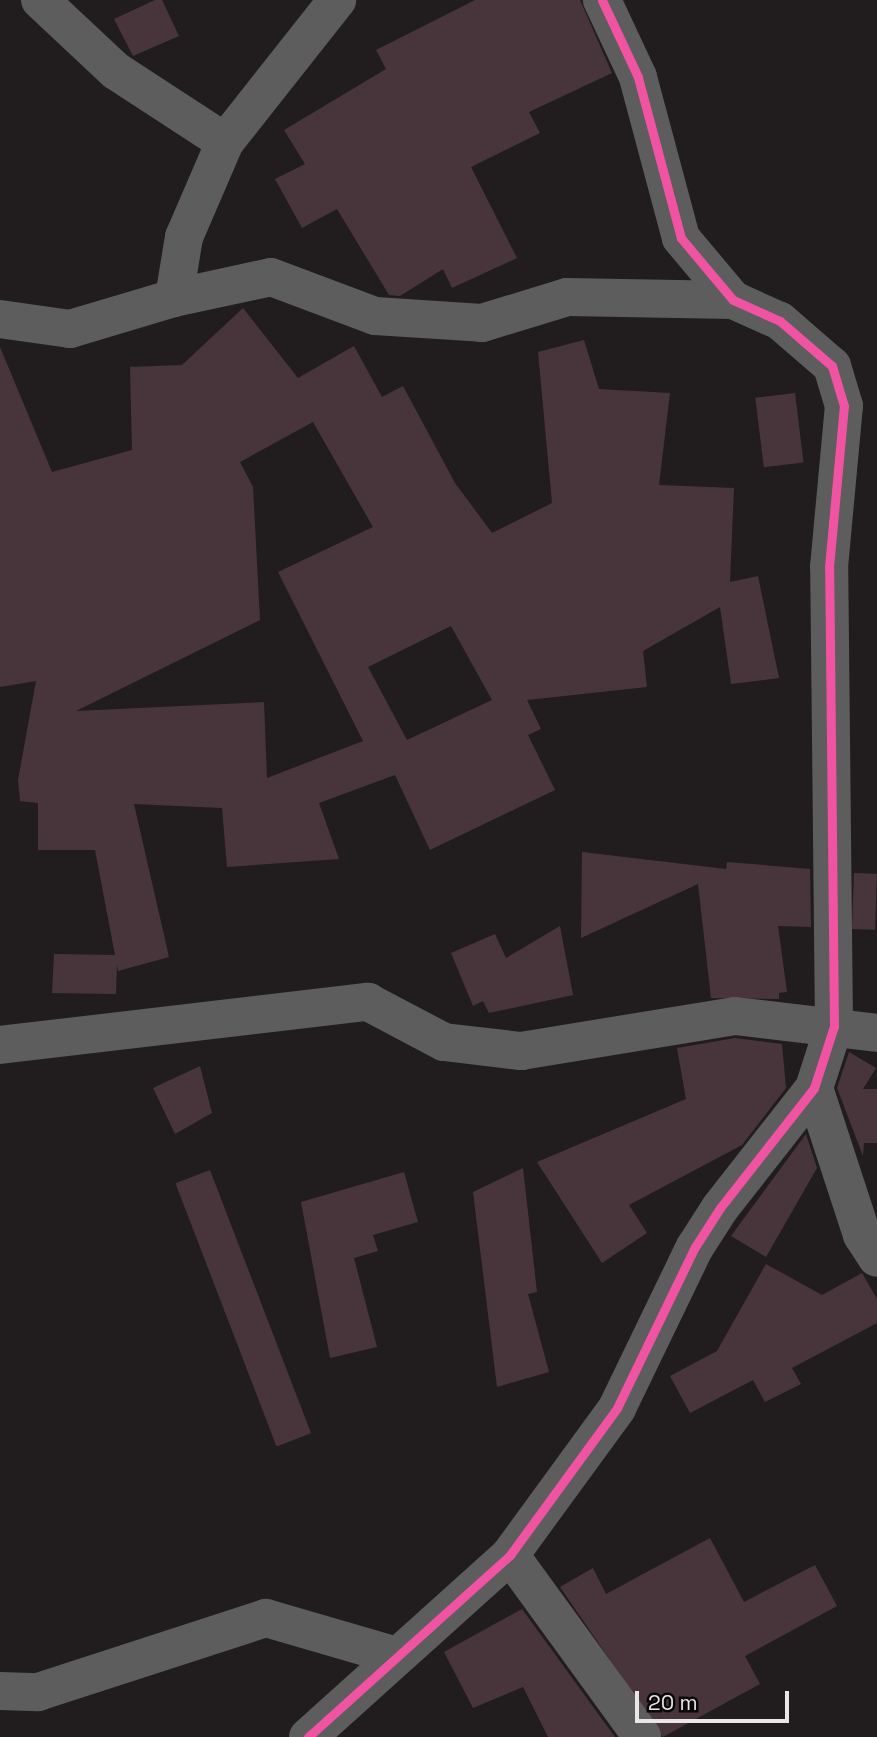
<!DOCTYPE html>
<html>
<head>
<meta charset="utf-8">
<style>
  body { margin:0 }
  #map { position:relative; width:877px; height:1737px; overflow:hidden; background:#211d1e; font-family:"Space Grotesk",sans-serif }
  div>[style] { position:absolute }
  .building>* { inset:0; background:#48353b; transform-origin:0 0 }
  .minor>* { height:38px; margin:-19px; padding:0 19px; transform-origin:19px; border-radius:19px; background:#5e5d5d }
  .cycleway>* { height:9px; margin:-4.5px; padding:0 4.5px; transform-origin:4.5px; border-radius:4.5px; background:#f153a3 }
  span { translate:-50% -50%; white-space:nowrap; text-align:center; line-height:1.15; -webkit-text-stroke:5px #0a0708; paint-order:stroke }
  .scale { position:absolute; left:635px; top:1691px; width:154px; height:32px; box-sizing:border-box; border:4px solid #eae6e7; border-top:0; padding-left:9px; font-size:21px; line-height:24px; white-space:nowrap; color:#eae6e7; -webkit-text-stroke:5px #0a0708; paint-order:stroke }
</style>
</head>
<body>
<div id="map">
  <div class="building">
    <i style="clip-path:polygon(155px 0,162px 0,179px 36px,133px 56px,114px 19px)"></i>
    <i style="clip-path:polygon(475px 0,580px 0,612px 73px,529px 112px,540px 133px,471px 167px,517px 258px,452px 288px,443px 269px,400px 296px,389px 295px,337px 209px,302px 228px,275px 179px,305px 164px,284px 130px,386px 69px,376px 50px)"></i>
    <i style="clip-path:polygon(evenodd,243px 308px,298px 378px,354px 346px,382px 397px,403px 386px,455px 483px,492px 533px,552px 503px,538px 352px,584px 340px,599px 389px,670px 393px,659px 485px,734px 488px,730px 582px,758px 576px,779px 678px,731px 684px,720px 607px,643px 651px,647px 687px,527px 700px,541px 729px,528px 735px,555px 790px,430px 850px,395px 775px,319px 803px,339px 859px,227px 867px,222px 808px,134px 804px,169px 957px,118px 971px,117px 965px,116px 994px,52px 993px,54px 954px,115px 955px,95px 850px,38px 850px,38px 803px,20px 801px,18px 780px,36px 681px,0 687px,0 347px,52px 472px,132px 450px,130px 367px,182px 365px,243px 308px,313px 422px,373px 527px,278px 572px,363px 741px,267px 778px,264px 702px,76px 711px,260px 620px,253px 487px,240px 462px,313px 422px,243px 308px,451px 626px,492px 700px,407px 740px,368px 667px,451px 626px)"></i>
    <i style="left:795px;top:393px;width:70px;height:40px;rotate:83deg"></i>
    <i style="clip-path:polygon(582px 852px,726px 869px,727px 862px,810px 869px,811px 927px,778px 926px,787px 992px,779px 993px,779px 999px,711px 998px,698px 884px,581px 938px)"></i>
    <i style="left:854px;top:873px;width:23px;height:56px;rotate:2deg"></i>
    <i style="clip-path:polygon(560px 926px,573px 995px,489px 1013px,483px 1001px,473px 1006px,451px 953px,495px 934px,506px 958px)"></i>
    <i style="clip-path:polygon(735px 1038px,782px 1044px,786px 1088px,742px 1145px,629px 1205px,647px 1233px,602px 1263px,537px 1162px,686px 1099px,677px 1048px)"></i>
    <i style="clip-path:polygon(849px 1052px,876px 1068px,863px 1089px,877px 1089px,877px 1143px,864px 1143px,863px 1156px,837px 1088px)"></i>
    <i style="clip-path:polygon(200px 1066px,212px 1113px,175px 1134px,153px 1088px)"></i>
    <i style="clip-path:polygon(806px 1134px,817px 1168px,766px 1257px,731px 1236px)"></i>
    <i style="clip-path:polygon(523px 1168px,537px 1292px,528px 1294px,549px 1372px,497px 1387px,473px 1192px)"></i>
    <i style="left:210px;top:1170px;width:282px;height:37px;rotate:69deg"></i>
    <i style="clip-path:polygon(404px 1172px,418px 1222px,373px 1235px,378px 1251px,354px 1258px,377px 1347px,330px 1358px,301px 1202px)"></i>
    <i style="clip-path:polygon(766px 1264px,822px 1295px,862px 1273px,877px 1299px,877px 1323px,792px 1368px,801px 1384px,765px 1402px,753px 1380px,690px 1413px,670px 1376px,717px 1351px)"></i>
    <i style="clip-path:polygon(710px 1538px,744px 1602px,815px 1565px,837px 1606px,745px 1656px,760px 1684px,663px 1737px,560px 1587px,593px 1568px,606px 1594px)"></i>
    <i style="clip-path:polygon(522px 1609px,615px 1737px,548px 1737px,523px 1687px,473px 1708px,444px 1652px)"></i>
  </div>
  <div class="minor">
    <i style="left:40px;top:0;width:104px;rotate:43.1deg"></i>
    <i style="left:116px;top:71px;width:130px;rotate:33.1deg"></i>
    <i style="left:174px;top:298px;width:62px;rotate:-80.7deg"></i>
    <i style="left:184px;top:237px;width:103px;rotate:-66.7deg"></i>
    <i style="left:225px;top:142px;width:181px;rotate:-51.7deg"></i>
    <i style="left:0;top:319px;width:71px;rotate:8.1deg"></i>
    <i style="left:70px;top:329px;width:109px;rotate:-16.6deg"></i>
    <i style="left:174px;top:298px;width:99px;rotate:-12.2deg"></i>
    <i style="left:271px;top:277px;width:111px;rotate:20.6deg"></i>
    <i style="left:375px;top:316px;width:107px;rotate:3.7deg"></i>
    <i style="left:482px;top:323px;width:89px;rotate:-17deg"></i>
    <i style="left:567px;top:297px;width:166px;rotate:1deg"></i>
    <i style="left:0;top:1045px;width:371px;rotate:-6.7deg"></i>
    <i style="left:368px;top:1002px;width:86px;rotate:27.8deg"></i>
    <i style="left:444px;top:1042px;width:78px;rotate:6.7deg"></i>
    <i style="left:521px;top:1051px;width:217px;rotate:-9.3deg"></i>
    <i style="left:735px;top:1016px;width:143px;rotate:6.8deg"></i>
    <i style="left:814px;top:1088px;width:155px;rotate:71.9deg"></i>
    <i style="left:862px;top:1235px;width:27px;rotate:57deg"></i>
    <i style="left:510px;top:1555px;width:225px;rotate:54deg"></i>
    <i style="left:0;top:1691px;width:38px;rotate:2deg"></i>
    <i style="left:38px;top:1692px;width:240px;rotate:-18deg"></i>
    <i style="left:266px;top:1618px;width:136px;rotate:16.2deg"></i>
    <i style="left:308px;top:1737px;width:272px;rotate:-42deg"></i>
    <i style="left:510px;top:1555px;width:182px;rotate:-53.9deg"></i>
    <i style="left:617px;top:1408px;width:179px;rotate:-64.2deg"></i>
    <i style="left:695px;top:1247px;width:46px;rotate:-57.3deg"></i>
    <i style="left:720px;top:1208px;width:152px;rotate:-51.9deg"></i>
    <i style="left:814px;top:1088px;width:65px;rotate:-72.1deg"></i>
    <i style="left:834px;top:1026px;width:459px;rotate:-90.6deg"></i>
    <i style="left:829px;top:567px;width:162px;rotate:-84.7deg"></i>
    <i style="left:844px;top:406px;width:42px;rotate:-106.7deg"></i>
    <i style="left:832px;top:366px;width:69px;rotate:-139.1deg"></i>
    <i style="left:780px;top:321px;width:51px;rotate:-155.9deg"></i>
    <i style="left:733px;top:300px;width:81px;rotate:-130deg"></i>
    <i style="left:681px;top:238px;width:167px;rotate:-105deg"></i>
    <i style="left:638px;top:77px;width:85px;rotate:-115.1deg"></i>
  </div>
  <div class="cycleway">
    <i style="left:308px;top:1737px;width:272px;rotate:-42deg"></i>
    <i style="left:510px;top:1555px;width:182px;rotate:-53.9deg"></i>
    <i style="left:617px;top:1408px;width:179px;rotate:-64.2deg"></i>
    <i style="left:695px;top:1247px;width:46px;rotate:-57.3deg"></i>
    <i style="left:720px;top:1208px;width:152px;rotate:-51.9deg"></i>
    <i style="left:814px;top:1088px;width:65px;rotate:-72.1deg"></i>
    <i style="left:834px;top:1026px;width:459px;rotate:-90.6deg"></i>
    <i style="left:829px;top:567px;width:162px;rotate:-84.7deg"></i>
    <i style="left:844px;top:406px;width:42px;rotate:-106.7deg"></i>
    <i style="left:832px;top:366px;width:69px;rotate:-139.1deg"></i>
    <i style="left:780px;top:321px;width:51px;rotate:-155.9deg"></i>
    <i style="left:733px;top:300px;width:81px;rotate:-130deg"></i>
    <i style="left:681px;top:238px;width:167px;rotate:-105deg"></i>
    <i style="left:638px;top:77px;width:85px;rotate:-115.1deg"></i>
  </div>
  <div class="scale">20 m</div>
</div>
</body>
</html>
